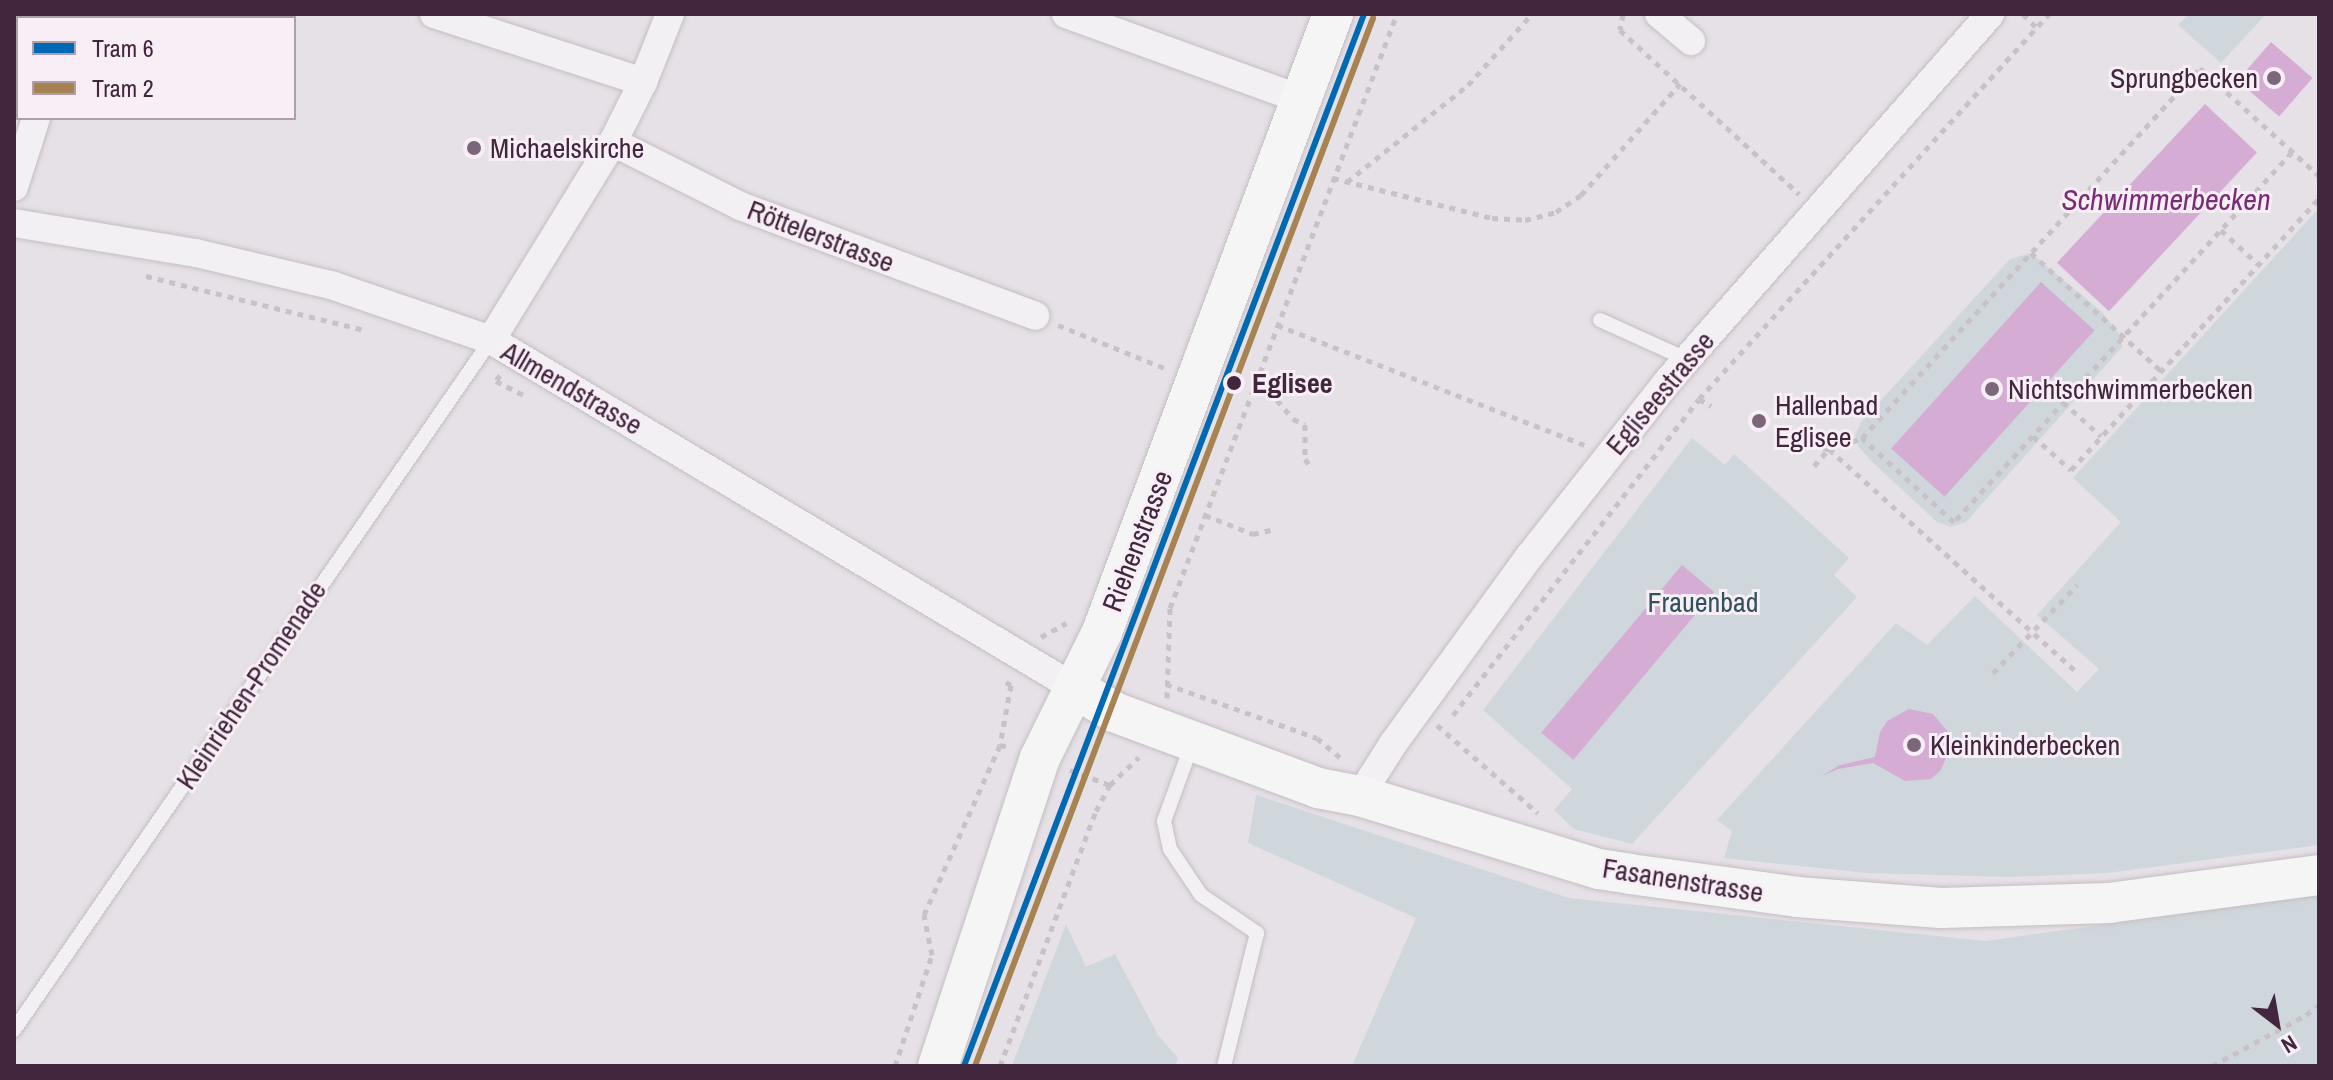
<!DOCTYPE html>
<html>
<head>
<meta charset="utf-8">
<style>
  body { margin:0 }
  #map { position:relative; width:2333px; height:1080px; overflow:hidden; background:#e6e1e6; font-family:"Archivo Narrow",sans-serif }
  div>[style] { position:absolute }
  .green>* { inset:0; background:#d0d7dc }
  .water>* { inset:0; background:#d4acd4; transform-origin:0 0 }
  .path>* { height:5px; margin-top:-2.5px; transform-origin:0; background:repeating-linear-gradient(90deg,#c8c2c7 0 6px,transparent 0 12px) }
  .roads { filter:drop-shadow(0 0 2px #c4bec3) drop-shadow(0 0 2px #c4bec3) }
  .service>* { height:14px; margin:-7px; padding:0 7px; transform-origin:7px; border-radius:7px; background:#f3f0f3 }
  .minor>* { height:28px; margin:-14px; padding:0 14px; transform-origin:14px; border-radius:14px; background:#f3f0f3 }
  .secondary>* { height:40px; margin:-20px; padding:0 20px; transform-origin:20px; border-radius:20px; background:#f6f5f6 }
  .tram-1>* { height:6px; margin:-3px; padding:0 3px; transform-origin:3px; border-radius:3px; background:#0069b4 }
  .tram-2>* { height:6px; margin:-3px; padding:0 3px; transform-origin:3px; border-radius:3px; background:#a68351 }
  .dots>* { width:22px; height:22px; translate:-50% -50%; box-sizing:border-box; border:4px solid #f7eef6; border-radius:50% }
  span { translate:-50% -50%; white-space:nowrap; text-align:center; line-height:1.15; -webkit-text-stroke:6px #f7eef6; paint-order:stroke }
  .poi-label { font-size:28px; color:#42263e }
  .right { translate:-100% -50%; text-align:right }
  .left { translate:0 -50%; text-align:left }
  .street-label { font-size:28px; color:#42263e }
  .stop-label { font-size:28px; color:#42263e; font-weight:700 }
  .park-label { font-size:28px; color:#32515f }
  .water-label { font-size:30px; color:#7a2c76; font-style:italic }
  .frame { position:absolute; inset:0; border:16px solid #42263e; pointer-events:none }
  .legend { position:absolute; left:16px; top:16px; width:280px; height:104px; box-sizing:border-box; background:#f7eef6; border:2px solid #af9eac; margin:0; padding:10px 14px; list-style:none; font-size:24px; color:#42263e }
  .legend li { display:flex; align-items:center; gap:16px; height:40px }
  .legend b { width:40px; border:2px solid #af9eac }
  .north { position:absolute; left:2237px; top:984px; width:80px; height:80px; -webkit-text-stroke:6px #f7eef6; paint-order:stroke; rotate:149deg; font-size:22px; font-weight:700; line-height:32px; text-align:center; color:#42263e }
  .north::after { content:''; display:block; margin:auto; width:28px; height:36px; background:#42263e; clip-path:polygon(50% 0,100% 100%,50% 72%,0 100%) }
</style>
</head>
<body>
<div id="map">
  <div class="green">
    <i style="clip-path:polygon(2189px 14px,2266px 14px,2221px 63px,2178px 25px)"></i>
    <i style="clip-path:polygon(2319px 208px,2319px 845px,2108px 873px,2011px 877px,1866px 873px,1724px 858px,1732px 831px,1717px 820px,1896px 623px,1927px 645px,1975px 596px,2077px 692px,2099px 669px,2037px 615px,2121px 522px,2073px 478px)"></i>
    <i style="clip-path:polygon(2031px 253px,2101px 311px,2121px 336px,2122px 347px,1966px 522px,1951px 527px,1937px 522px,1871px 461px,1859px 447px,1855px 435px,1862px 421px,2010px 259px)"></i>
    <i style="clip-path:polygon(1692px 438px,1725px 465px,1734px 454px,1849px 558px,1834px 575px,1857px 597px,1632px 844px,1574px 829px,1554px 810px,1572px 789px,1483px 710px)"></i>
    <i style="clip-path:polygon(1256px 795px,1569px 898px,1985px 941px,2319px 895px,2319px 1066px,1352px 1066px,1416px 918px,1248px 843px)"></i>
    <i style="clip-path:polygon(1066px 924px,1086px 967px,1115px 954px,1158px 1035px,1178px 1058px,1175px 1066px,1012px 1066px)"></i>
  </div>
  <div class="water">
    <i style="left:2271px;top:42px;width:55px;height:51px;rotate:41deg"></i>
    <i style="left:2205px;top:104px;width:71px;height:217px;rotate:43deg"></i>
    <i style="left:2041px;top:282px;width:72px;height:224px;rotate:42deg"></i>
    <i style="left:1682px;top:565px;width:42px;height:219px;rotate:40deg"></i>
    <i style="clip-path:polygon(1909px 709px,1933px 714px,1949px 733px,1951px 746px,1941px 770px,1931px 779px,1905px 781px,1873px 763px,1838px 769px,1822px 776px,1840px 765px,1875px 757px,1880px 732px,1887px 721px)"></i>
  </div>
  <div class="path">
    <i style="left:1623px;top:14px;width:16px;rotate:101deg"></i>
    <i style="left:1620px;top:30px;width:243px;rotate:42.5deg"></i>
    <i style="left:2023px;top:14px;width:18px;rotate:45deg"></i>
    <i style="left:2292px;top:152px;width:501px;rotate:132.41deg"></i>
    <i style="left:1954px;top:522px;width:125px;rotate:-137.6deg"></i>
    <i style="left:1862px;top:438px;width:501px;rotate:-47.59deg"></i>
    <i style="left:2200px;top:68px;width:161px;rotate:42.2deg"></i>
    <i style="left:1333px;top:178px;width:164px;rotate:14.1deg"></i>
    <i style="left:1492px;top:218px;width:33px;rotate:3deg"></i>
    <i style="left:1525px;top:220px;width:32px;rotate:-14deg"></i>
    <i style="left:1556px;top:212px;width:30px;rotate:-34deg"></i>
    <i style="left:1581px;top:195px;width:149px;rotate:-48.3deg"></i>
    <i style="left:1347px;top:182px;width:155px;rotate:-38.7deg"></i>
    <i style="left:1468px;top:85px;width:96px;rotate:-48deg"></i>
    <i style="left:2221px;top:230px;width:50px;rotate:42.6deg"></i>
    <i style="left:2031px;top:253px;width:176px;rotate:42.2deg"></i>
    <i style="left:146px;top:276px;width:226px;rotate:13.9deg"></i>
    <i style="left:1058px;top:325px;width:118px;rotate:22deg"></i>
    <i style="left:1277px;top:325px;width:330px;rotate:21.3deg"></i>
    <i style="left:500px;top:375px;width:7px;rotate:124deg"></i>
    <i style="left:496px;top:381px;width:35px;rotate:27deg"></i>
    <i style="left:1254px;top:384px;width:17px;rotate:25deg"></i>
    <i style="left:1269px;top:391px;width:37px;rotate:49deg"></i>
    <i style="left:1293px;top:419px;width:13px;rotate:23deg"></i>
    <i style="left:1305px;top:424px;width:35px;rotate:90deg"></i>
    <i style="left:1305px;top:459px;width:9px;rotate:54deg"></i>
    <i style="left:1699px;top:399px;width:14px;rotate:30deg"></i>
    <i style="left:2063px;top:402px;width:51px;rotate:41.8deg"></i>
    <i style="left:2033px;top:436px;width:51px;rotate:41.8deg"></i>
    <i style="left:2071px;top:470px;width:368px;rotate:-47.6deg"></i>
    <i style="left:1800px;top:442px;width:30px;rotate:14deg"></i>
    <i style="left:1829px;top:449px;width:35px;rotate:-18deg"></i>
    <i style="left:1814px;top:466px;width:23px;rotate:-49deg"></i>
    <i style="left:1829px;top:449px;width:336px;rotate:42deg"></i>
    <i style="left:1205px;top:515px;width:52px;rotate:21.6deg"></i>
    <i style="left:1253px;top:534px;width:18px;rotate:-13deg"></i>
    <i style="left:1041px;top:637px;width:29px;rotate:-29deg"></i>
    <i style="left:1993px;top:673px;width:122px;rotate:-46.3deg"></i>
    <i style="left:1006px;top:682px;width:6px;rotate:31deg"></i>
    <i style="left:1011px;top:685px;width:61px;rotate:100.4deg"></i>
    <i style="left:1000px;top:745px;width:8px;rotate:14deg"></i>
    <i style="left:1166px;top:684px;width:160px;rotate:19.7deg"></i>
    <i style="left:1317px;top:738px;width:31px;rotate:40deg"></i>
    <i style="left:1167px;top:698px;width:90px;rotate:-88.1deg"></i>
    <i style="left:1170px;top:608px;width:636px;rotate:-69.09deg"></i>
    <i style="left:1453px;top:715px;width:400px;rotate:-52.1deg"></i>
    <i style="left:1699px;top:399px;width:520px;rotate:-47.73deg"></i>
    <i style="left:1437px;top:725px;width:134px;rotate:41.1deg"></i>
    <i style="left:1070px;top:770px;width:43px;rotate:20.6deg"></i>
    <i style="left:895px;top:1066px;width:117px;rotate:-71.6deg"></i>
    <i style="left:932px;top:955px;width:41px;rotate:-101.3deg"></i>
    <i style="left:924px;top:915px;width:186px;rotate:-65.9deg"></i>
    <i style="left:1000px;top:1066px;width:272px;rotate:-69.4deg"></i>
    <i style="left:1096px;top:811px;width:30px;rotate:-62deg"></i>
    <i style="left:1110px;top:785px;width:40px;rotate:-44deg"></i>
    <i style="left:2212px;top:1066px;width:107px;rotate:-28.5deg"></i>
    <i style="left:2306px;top:1015px;width:16px;rotate:-38deg"></i>
  </div>
  <div class="roads">
    <div class="service">
      <i style="left:1600px;top:320px;width:94px;rotate:24.4deg"></i>
      <i style="left:1192px;top:744px;width:82px;rotate:110deg"></i>
      <i style="left:1164px;top:821px;width:29px;rotate:78deg"></i>
      <i style="left:1170px;top:849px;width:55px;rotate:56deg"></i>
      <i style="left:1201px;top:895px;width:68px;rotate:34.2deg"></i>
      <i style="left:1257px;top:933px;width:137px;rotate:103.9deg"></i>
      <i style="left:14px;top:1030px;width:839px;rotate:-55.34deg"></i>
    </div>
    <div class="minor">
      <i style="left:434px;top:14px;width:220px;rotate:18deg"></i>
      <i style="left:1066px;top:14px;width:252px;rotate:19.9deg"></i>
      <i style="left:1659px;top:14px;width:42px;rotate:40.2deg"></i>
      <i style="left:67px;top:18px;width:4px;rotate:-76deg"></i>
      <i style="left:613px;top:142px;width:142px;rotate:26.7deg"></i>
      <i style="left:740px;top:206px;width:315px;rotate:20.4deg"></i>
      <i style="left:14px;top:187px;width:72px;rotate:-72.3deg"></i>
      <i style="left:14px;top:223px;width:184px;rotate:9.4deg"></i>
      <i style="left:196px;top:253px;width:142px;rotate:13.4deg"></i>
      <i style="left:334px;top:286px;width:166px;rotate:19deg"></i>
      <i style="left:491px;top:340px;width:680px;rotate:30.79deg"></i>
      <i style="left:491px;top:340px;width:233px;rotate:-58.4deg"></i>
      <i style="left:613px;top:142px;width:67px;rotate:-63.4deg"></i>
      <i style="left:643px;top:82px;width:73px;rotate:-68.3deg"></i>
      <i style="left:1360px;top:796px;width:62px;rotate:-57.6deg"></i>
      <i style="left:1393px;top:744px;width:231px;rotate:-54deg"></i>
      <i style="left:1529px;top:557px;width:223px;rotate:-51.7deg"></i>
      <i style="left:1667px;top:382px;width:490px;rotate:-48.7deg"></i>
    </div>
    <div class="secondary">
      <i style="left:1075px;top:688px;width:46px;rotate:31.6deg"></i>
      <i style="left:1114px;top:712px;width:218px;rotate:20.4deg"></i>
      <i style="left:1318px;top:788px;width:43px;rotate:10.8deg"></i>
      <i style="left:1360px;top:796px;width:250px;rotate:17deg"></i>
      <i style="left:1599px;top:869px;width:31px;rotate:9deg"></i>
      <i style="left:1630px;top:874px;width:169px;rotate:7.8deg"></i>
      <i style="left:1797px;top:897px;width:144px;rotate:4.4deg"></i>
      <i style="left:1941px;top:908px;width:168px;rotate:-1.7deg"></i>
      <i style="left:2109px;top:903px;width:212px;rotate:-7.6deg"></i>
      <i style="left:938px;top:1066px;width:324px;rotate:-71.7deg"></i>
      <i style="left:1040px;top:758px;width:140px;rotate:-63.8deg"></i>
      <i style="left:1102px;top:632px;width:660px;rotate:-69.5deg"></i>
    </div>
  </div>
  <div class="tram-1">
    <i style="left:964px;top:1066px;width:1125px;rotate:-69.18deg"></i>
  </div>
  <div class="tram-2">
    <i style="left:975px;top:1066px;width:1121px;rotate:-69.2deg"></i>
  </div>
  <div class="dots">
    <i style="left:2274px;top:78px;background:#7b6779"></i>
    <i style="left:474px;top:148px;background:#7b6779"></i>
    <i style="left:1234px;top:383px;background:#42263e"></i>
    <i style="left:1992px;top:389px;background:#7b6779"></i>
    <i style="left:1759px;top:421px;background:#7b6779"></i>
    <i style="left:1914px;top:745px;background:#7b6779"></i>
  </div>
  <div class="poi-label">
    <span class="right" style="left:2258px;top:78px">Sprungbecken</span>
    <span class="left" style="left:490px;top:148px">Michaelskirche</span>
    <span class="left" style="left:2008px;top:389px">Nichtschwimmerbecken</span>
    <span class="left" style="left:1775px;top:421px">Hallenbad<br>Eglisee</span>
    <span class="left" style="left:1930px;top:745px">Kleinkinderbecken</span>
  </div>
  <div class="street-label">
    <span style="left:821px;top:236px;rotate:21deg">Röttelerstrasse</span>
    <span style="left:572px;top:388px;rotate:30deg">Allmendstrasse</span>
    <span style="left:1660px;top:393px;rotate:-50deg">Egliseestrasse</span>
    <span style="left:1137px;top:541px;rotate:-69deg">Riehenstrasse</span>
    <span style="left:251px;top:685px;rotate:-56deg">Kleinriehen-Promenade</span>
    <span style="left:1683px;top:880px;rotate:9deg">Fasanenstrasse</span>
  </div>
  <div class="stop-label">
    <span class="left" style="left:1252px;top:383px">Eglisee</span>
  </div>
  <div class="park-label">
    <span style="left:1703px;top:602px">Frauenbad</span>
  </div>
  <div class="water-label">
    <span style="left:2166px;top:199px">Schwimmerbecken</span>
  </div>
  <div class="frame"></div>
  <ul class="legend">
  <li><b style="height:10px;background:#0069b4"></b>Tram 6</li>
  <li><b style="height:10px;background:#a68351"></b>Tram 2</li>
  </ul>
  <div class="north">N</div>
</div>
</body>
</html>
